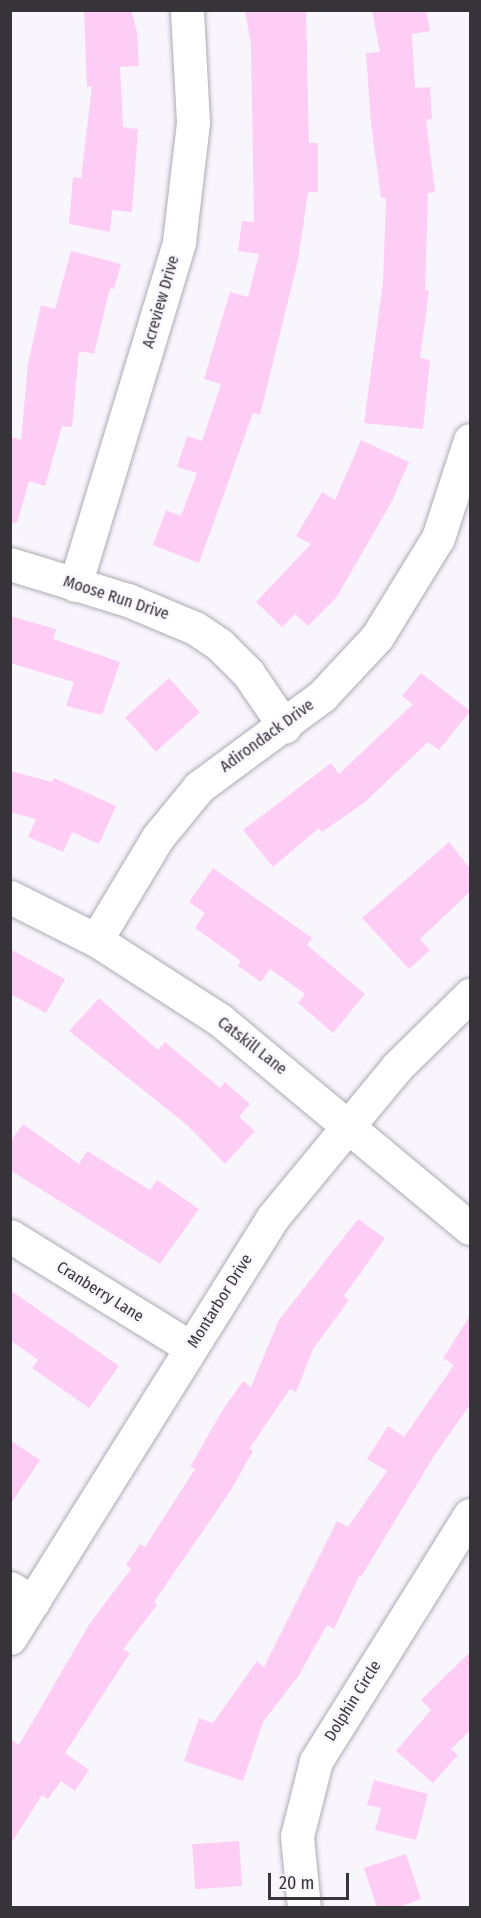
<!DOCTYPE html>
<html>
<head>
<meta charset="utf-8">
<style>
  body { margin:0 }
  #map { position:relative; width:481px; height:1918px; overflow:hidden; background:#f9f5fd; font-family:"Fira Sans Condensed",sans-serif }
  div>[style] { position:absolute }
  .building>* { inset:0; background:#fecdf5; transform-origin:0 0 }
  .roads { filter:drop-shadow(0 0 2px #aeaab2) drop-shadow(0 0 2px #aeaab2) }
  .minor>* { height:33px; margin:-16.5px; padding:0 16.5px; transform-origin:16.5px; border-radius:16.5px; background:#fff }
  span { translate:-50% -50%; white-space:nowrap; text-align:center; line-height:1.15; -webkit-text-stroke:4.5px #f9f5fd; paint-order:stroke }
  .street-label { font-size:16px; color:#363438 }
  .frame { position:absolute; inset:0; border:12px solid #363438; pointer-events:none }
  .scale { position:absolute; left:268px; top:1873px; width:81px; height:27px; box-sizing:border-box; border:3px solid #363438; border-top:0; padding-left:8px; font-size:18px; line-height:21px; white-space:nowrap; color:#363438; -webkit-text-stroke:4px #f9f5fd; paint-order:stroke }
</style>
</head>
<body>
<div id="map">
  <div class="building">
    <i style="clip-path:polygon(84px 10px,131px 10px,137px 32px,139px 66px,120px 67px,123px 127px,138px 129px,132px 212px,112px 210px,110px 232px,69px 224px,73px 177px,81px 178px,92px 86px,87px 87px)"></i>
    <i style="clip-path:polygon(245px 10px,306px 10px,309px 143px,318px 143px,318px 192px,308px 192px,298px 260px,260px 415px,253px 413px,199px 563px,153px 545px,166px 510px,181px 516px,197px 473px,177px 467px,187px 436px,202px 441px,221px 384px,204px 379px,230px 292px,248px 297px,259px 254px,238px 251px,242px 221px,254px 222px,251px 45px)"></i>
    <i style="clip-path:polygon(372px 10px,426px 10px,430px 31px,412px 34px,415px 88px,430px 87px,432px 119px,426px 120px,435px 192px,428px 193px,425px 290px,429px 291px,420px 358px,430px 360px,423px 429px,364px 423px,383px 282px,386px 198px,381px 198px,371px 123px,366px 53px,380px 52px)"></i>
    <i style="clip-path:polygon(71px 251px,121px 264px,114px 289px,110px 288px,94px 354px,79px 351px,72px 427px,62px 426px,45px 486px,29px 481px,17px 523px,10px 523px,10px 437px,21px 440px,28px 364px,41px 305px,55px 309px)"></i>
    <i style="clip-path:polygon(361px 440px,409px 462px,391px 503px,336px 598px,308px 626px,295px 614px,282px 627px,256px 602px,311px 544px,296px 536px,322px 492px,335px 500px)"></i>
    <i style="clip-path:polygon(10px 616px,56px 629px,53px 639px,120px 662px,102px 715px,66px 706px,74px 682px,10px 663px)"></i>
    <i style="clip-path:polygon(421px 673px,470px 711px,439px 750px,428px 742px,365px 802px,322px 832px,319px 828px,273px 867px,243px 830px,331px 763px,339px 774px,413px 704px,402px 696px)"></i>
    <i style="left:169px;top:678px;width:46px;height:59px;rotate:48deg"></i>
    <i style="clip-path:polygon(10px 771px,52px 782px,54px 778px,116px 806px,99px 844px,72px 832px,63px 852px,28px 837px,36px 819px,10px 812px)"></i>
    <i style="clip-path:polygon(449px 842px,471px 870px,471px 891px,420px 939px,430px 950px,409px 969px,362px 918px)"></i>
    <i style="clip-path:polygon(213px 868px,312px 938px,307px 945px,365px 994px,333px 1033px,298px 1003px,305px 994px,270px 969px,261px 982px,238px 966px,241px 961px,195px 928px,205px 913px,189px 902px)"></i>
    <i style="clip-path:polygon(10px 949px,65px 979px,46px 1013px,10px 994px)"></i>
    <i style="clip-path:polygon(99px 998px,158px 1050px,165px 1042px,220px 1088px,225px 1082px,250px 1104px,239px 1117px,255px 1131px,225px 1164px,187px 1125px,69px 1031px)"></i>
    <i style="clip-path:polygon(23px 1124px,79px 1164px,87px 1151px,150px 1190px,157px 1180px,199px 1209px,160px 1264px,10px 1170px,10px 1142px)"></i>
    <i style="clip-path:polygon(358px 1219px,385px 1238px,344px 1296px,349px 1300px,313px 1349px,296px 1392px,290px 1389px,249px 1449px,253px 1451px,231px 1490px,154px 1602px,157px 1605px,123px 1649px,130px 1653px,65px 1753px,89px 1770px,75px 1791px,61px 1781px,48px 1799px,42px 1795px,10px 1845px,10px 1739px,19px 1745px,90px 1623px,131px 1569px,126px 1565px,140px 1544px,145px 1547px,195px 1469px,190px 1467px,222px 1411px,243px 1381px,251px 1387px,279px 1320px)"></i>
    <i style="clip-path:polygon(10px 1290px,119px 1366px,89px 1408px,32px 1368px,38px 1360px,10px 1340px)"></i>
    <i style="clip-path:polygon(471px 1314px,471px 1403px,434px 1456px,361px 1577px,359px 1576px,334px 1629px,327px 1625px,299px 1675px,263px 1722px,243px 1781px,184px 1761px,199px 1718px,213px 1723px,257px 1661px,264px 1667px,337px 1521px,348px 1527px,387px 1471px,367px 1459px,388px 1426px,404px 1437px,454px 1365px,443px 1358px)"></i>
    <i style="clip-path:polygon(10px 1440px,40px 1460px,10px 1505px)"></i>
    <i style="clip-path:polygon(471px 1651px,471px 1730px,451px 1749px,458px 1755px,433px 1783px,396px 1751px,431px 1710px,421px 1700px)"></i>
    <i style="clip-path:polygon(374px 1780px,428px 1794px,416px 1840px,375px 1830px,381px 1808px,367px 1805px)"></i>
    <i style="left:239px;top:1841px;width:45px;height:47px;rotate:86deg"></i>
    <i style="clip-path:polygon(406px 1854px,421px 1899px,396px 1908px,377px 1908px,364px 1868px)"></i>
  </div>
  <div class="roads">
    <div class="minor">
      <i style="left:10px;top:564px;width:123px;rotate:17deg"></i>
      <i style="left:128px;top:600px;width:73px;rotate:22.7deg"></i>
      <i style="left:195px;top:628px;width:30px;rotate:34deg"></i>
      <i style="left:220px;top:645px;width:40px;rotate:45deg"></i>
      <i style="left:248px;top:673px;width:65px;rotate:55.6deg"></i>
      <i style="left:75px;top:585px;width:358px;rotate:-73.1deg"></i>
      <i style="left:179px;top:242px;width:121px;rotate:-83.3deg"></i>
      <i style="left:193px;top:122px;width:112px;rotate:-93.1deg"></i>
      <i style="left:10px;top:897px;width:96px;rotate:26.6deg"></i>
      <i style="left:96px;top:940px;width:148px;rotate:32.8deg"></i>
      <i style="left:220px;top:1020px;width:325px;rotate:39.8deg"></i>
      <i style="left:96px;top:940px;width:120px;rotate:-59deg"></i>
      <i style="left:158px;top:837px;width:65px;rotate:-50.6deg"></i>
      <i style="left:199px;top:787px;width:153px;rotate:-36.5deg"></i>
      <i style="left:322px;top:696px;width:81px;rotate:-47deg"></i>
      <i style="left:377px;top:637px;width:116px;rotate:-58.4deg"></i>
      <i style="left:438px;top:538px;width:103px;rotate:-71.9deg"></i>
      <i style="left:10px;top:1236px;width:211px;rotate:31.7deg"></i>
      <i style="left:10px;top:1588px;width:27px;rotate:31deg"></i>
      <i style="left:10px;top:1638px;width:496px;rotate:-58deg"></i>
      <i style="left:273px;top:1217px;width:195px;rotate:-50.4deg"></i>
      <i style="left:397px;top:1067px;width:103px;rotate:-44.6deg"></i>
      <i style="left:304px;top:1908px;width:72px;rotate:-95.6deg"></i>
      <i style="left:297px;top:1836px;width:77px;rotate:-75.8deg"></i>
      <i style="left:316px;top:1761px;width:290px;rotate:-58deg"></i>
    </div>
  </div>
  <div class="street-label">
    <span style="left:161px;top:302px;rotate:-74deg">Acreview Drive</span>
    <span style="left:116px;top:598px;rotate:18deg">Moose Run Drive</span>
    <span style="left:267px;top:736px;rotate:-36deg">Adirondack Drive</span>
    <span style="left:252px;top:1046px;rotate:38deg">Catskill Lane</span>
    <span style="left:100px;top:1292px;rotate:32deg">Cranberry Lane</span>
    <span style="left:220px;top:1301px;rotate:-58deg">Montarbor Drive</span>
    <span style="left:353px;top:1701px;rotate:-58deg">Dolphin Circle</span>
  </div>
  <div class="frame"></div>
  <div class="scale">20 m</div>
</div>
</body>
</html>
